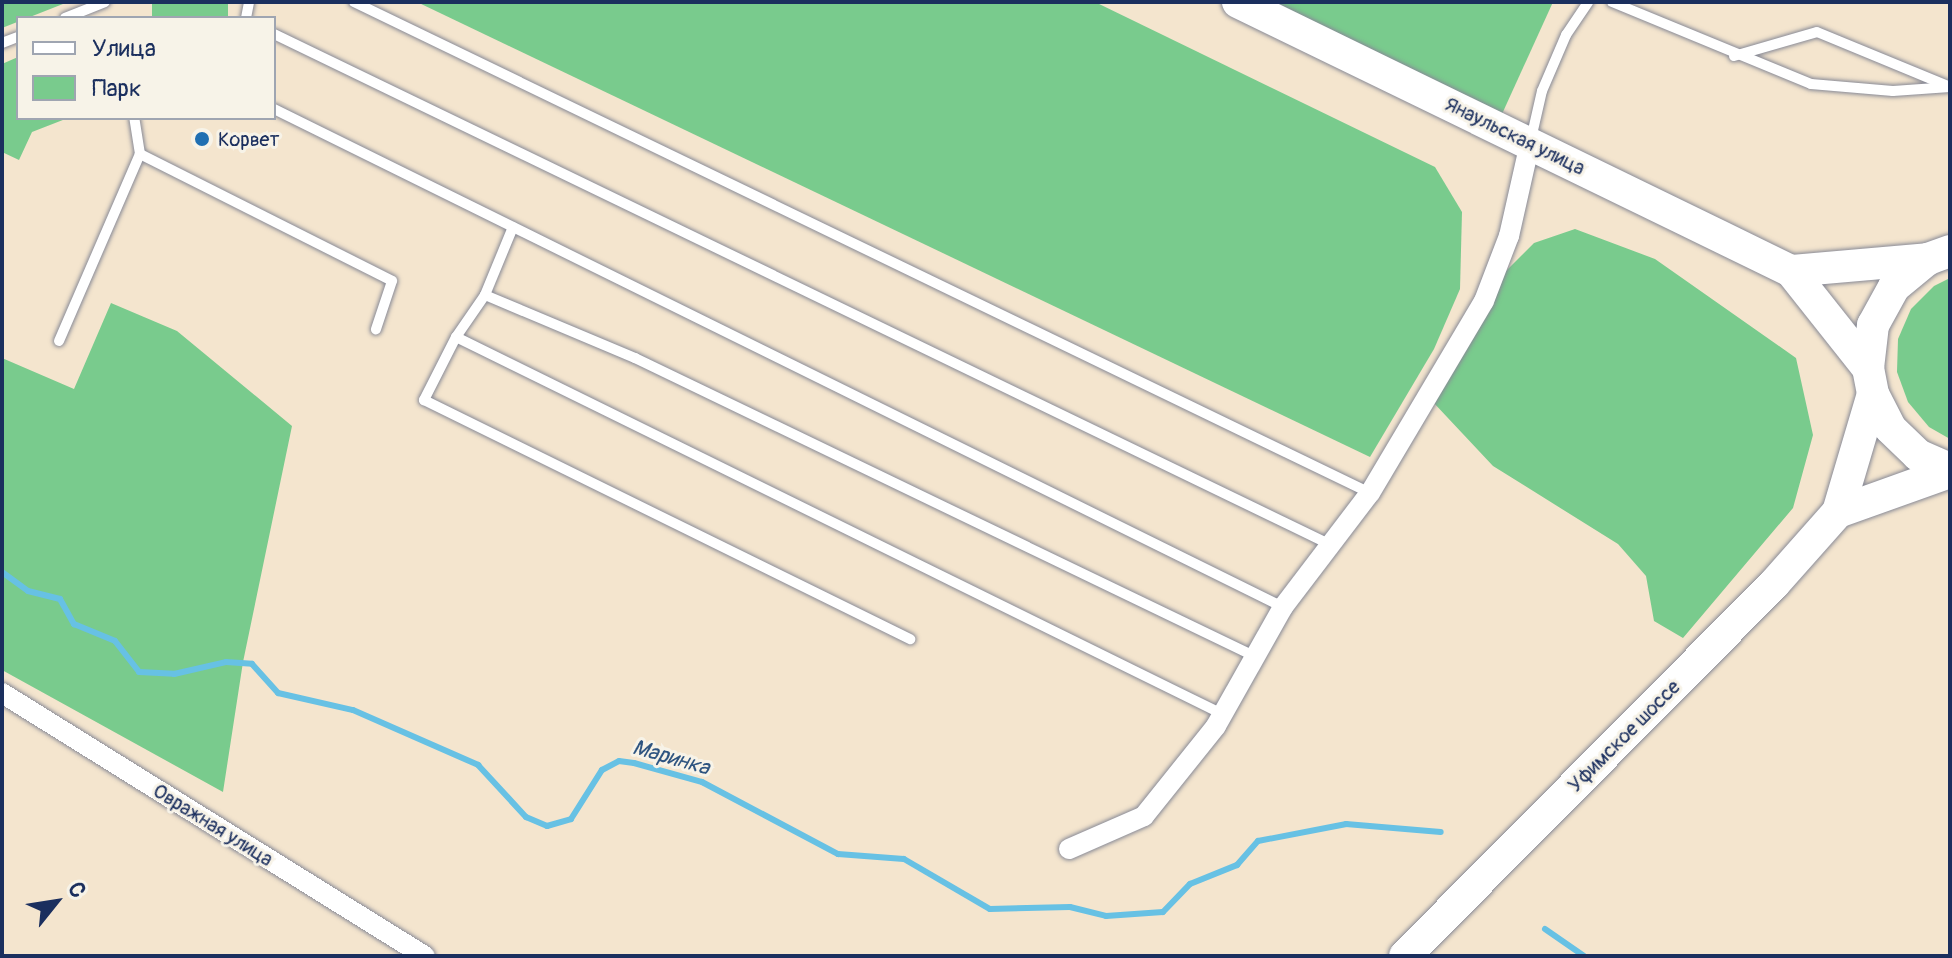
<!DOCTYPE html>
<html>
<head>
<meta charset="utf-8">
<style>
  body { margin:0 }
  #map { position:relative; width:1952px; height:958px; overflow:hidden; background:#f4e5ce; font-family:Pangolin,sans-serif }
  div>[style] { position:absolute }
  .green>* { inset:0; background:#79cb8d; transform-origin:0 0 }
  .stream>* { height:6px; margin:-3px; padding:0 3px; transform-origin:3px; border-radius:3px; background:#67c1e4 }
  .roads { filter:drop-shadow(0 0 2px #888a96) drop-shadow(0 0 2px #888a96) }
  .lane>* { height:10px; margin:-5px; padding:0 5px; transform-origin:5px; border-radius:5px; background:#fff }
  .street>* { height:20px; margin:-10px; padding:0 10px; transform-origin:10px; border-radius:10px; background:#fff }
  .primary>* { height:32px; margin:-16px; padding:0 16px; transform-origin:16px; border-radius:16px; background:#fff }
  .dots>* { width:22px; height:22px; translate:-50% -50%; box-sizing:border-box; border:4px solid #f7f3e8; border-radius:50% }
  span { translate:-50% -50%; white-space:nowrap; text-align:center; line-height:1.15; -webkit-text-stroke:6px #f7f3e8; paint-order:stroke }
  .street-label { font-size:20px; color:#1b2f5e }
  .poi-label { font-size:20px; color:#1b2f5e }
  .left { translate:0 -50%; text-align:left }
  .water-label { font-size:22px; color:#2e5480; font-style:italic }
  .frame { position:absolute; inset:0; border:4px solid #1b2f5e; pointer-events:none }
  .legend { position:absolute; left:16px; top:16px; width:260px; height:104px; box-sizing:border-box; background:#f7f3e8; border:2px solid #9fa5b1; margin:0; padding:10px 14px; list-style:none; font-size:24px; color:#1b2f5e }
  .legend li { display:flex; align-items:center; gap:16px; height:40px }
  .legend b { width:40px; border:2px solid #9fa5b1 }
  .north { position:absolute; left:16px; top:862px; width:80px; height:80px; -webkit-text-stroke:6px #f7f3e8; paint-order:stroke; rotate:60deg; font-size:22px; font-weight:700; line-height:32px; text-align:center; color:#1b2f5e }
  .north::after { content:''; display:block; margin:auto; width:28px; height:36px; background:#1b2f5e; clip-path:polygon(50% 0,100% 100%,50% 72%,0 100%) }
</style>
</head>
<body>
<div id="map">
  <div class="green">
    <i style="clip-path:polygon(2px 2px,68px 2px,2px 28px)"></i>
    <i style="left:152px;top:2px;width:76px;height:17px"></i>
    <i style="clip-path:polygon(417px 2px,1095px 2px,1435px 167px,1462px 212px,1460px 289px,1434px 349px,1370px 457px)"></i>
    <i style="clip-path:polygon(1259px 2px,1553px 2px,1502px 114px)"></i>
    <i style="clip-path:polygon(18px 57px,18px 118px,68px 118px,32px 132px,19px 160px,2px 152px,2px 64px)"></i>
    <i style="clip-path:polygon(1575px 229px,1655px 259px,1796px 358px,1813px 435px,1793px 508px,1683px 638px,1654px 621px,1646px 576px,1618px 544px,1493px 466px,1432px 401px,1501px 276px,1534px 243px)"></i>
    <i style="clip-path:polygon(1950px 278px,1950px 439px,1929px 427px,1908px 402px,1897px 372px,1898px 339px,1911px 309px,1934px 286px)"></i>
    <i style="clip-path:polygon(111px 303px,177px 331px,292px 426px,243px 662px,223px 792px,2px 670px,2px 358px,74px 389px)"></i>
  </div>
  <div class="stream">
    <i style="left:2px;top:572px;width:32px;rotate:36deg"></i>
    <i style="left:28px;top:591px;width:33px;rotate:14deg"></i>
    <i style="left:60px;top:599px;width:29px;rotate:61deg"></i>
    <i style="left:74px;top:624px;width:44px;rotate:22.5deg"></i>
    <i style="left:115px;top:641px;width:39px;rotate:52deg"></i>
    <i style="left:139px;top:672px;width:35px;rotate:3deg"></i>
    <i style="left:174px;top:674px;width:53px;rotate:-13deg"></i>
    <i style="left:226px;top:662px;width:26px;rotate:4deg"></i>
    <i style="left:252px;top:664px;width:39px;rotate:48deg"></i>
    <i style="left:278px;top:693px;width:77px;rotate:12.8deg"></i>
    <i style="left:353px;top:710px;width:137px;rotate:23.7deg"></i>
    <i style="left:478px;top:765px;width:71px;rotate:47.3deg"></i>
    <i style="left:526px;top:817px;width:23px;rotate:23deg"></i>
    <i style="left:547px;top:826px;width:25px;rotate:-16deg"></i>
    <i style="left:571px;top:819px;width:58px;rotate:-57.7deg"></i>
    <i style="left:602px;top:770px;width:19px;rotate:-28deg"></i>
    <i style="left:619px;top:761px;width:15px;rotate:8deg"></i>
    <i style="left:634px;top:763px;width:71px;rotate:15.6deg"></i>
    <i style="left:702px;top:782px;width:154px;rotate:27.9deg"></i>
    <i style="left:838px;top:854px;width:66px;rotate:4.3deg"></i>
    <i style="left:904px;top:859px;width:99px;rotate:30.2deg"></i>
    <i style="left:990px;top:909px;width:80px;rotate:-1.4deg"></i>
    <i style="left:1070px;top:907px;width:37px;rotate:14deg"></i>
    <i style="left:1106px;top:916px;width:57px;rotate:-4deg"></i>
    <i style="left:1163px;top:912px;width:39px;rotate:-46deg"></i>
    <i style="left:1190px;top:884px;width:51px;rotate:-22deg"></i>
    <i style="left:1237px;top:865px;width:32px;rotate:-49deg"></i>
    <i style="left:1258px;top:841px;width:90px;rotate:-10.9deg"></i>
    <i style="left:1346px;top:824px;width:95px;rotate:4.8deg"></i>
    <i style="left:1545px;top:929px;width:47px;rotate:34.7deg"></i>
  </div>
  <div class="roads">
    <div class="lane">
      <i style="left:354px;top:2px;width:1128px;rotate:25.79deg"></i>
      <i style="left:1612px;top:2px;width:215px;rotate:22.4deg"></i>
      <i style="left:1811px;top:84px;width:82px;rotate:4.9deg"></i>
      <i style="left:1893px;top:91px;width:57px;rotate:-4deg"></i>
      <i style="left:65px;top:18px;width:43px;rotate:-21.8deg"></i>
      <i style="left:246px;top:18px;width:16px;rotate:-79deg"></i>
      <i style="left:274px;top:34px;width:1174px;rotate:25.8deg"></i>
      <i style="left:2px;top:43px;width:17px;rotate:-21deg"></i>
      <i style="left:1734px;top:56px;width:86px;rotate:-16.1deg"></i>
      <i style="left:1817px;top:32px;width:142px;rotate:22.4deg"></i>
      <i style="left:274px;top:109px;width:1125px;rotate:26.27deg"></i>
      <i style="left:1531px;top:139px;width:49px;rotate:-77.1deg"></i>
      <i style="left:1542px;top:91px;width:61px;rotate:-66.8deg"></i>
      <i style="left:1566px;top:35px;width:40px;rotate:-56deg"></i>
      <i style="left:140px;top:154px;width:282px;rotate:26.7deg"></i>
      <i style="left:392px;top:281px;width:51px;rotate:108.4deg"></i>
      <i style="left:513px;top:227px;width:74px;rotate:112.4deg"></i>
      <i style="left:485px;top:295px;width:163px;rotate:22.8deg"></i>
      <i style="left:635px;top:358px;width:687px;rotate:25.71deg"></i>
      <i style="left:485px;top:295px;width:51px;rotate:124.6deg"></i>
      <i style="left:456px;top:337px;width:854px;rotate:26.2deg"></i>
      <i style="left:456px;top:337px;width:71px;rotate:116.9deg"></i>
      <i style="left:424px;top:400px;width:542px;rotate:26.19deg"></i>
      <i style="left:59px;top:341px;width:204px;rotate:-66.6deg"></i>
      <i style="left:140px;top:154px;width:36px;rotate:-99deg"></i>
    </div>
    <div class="street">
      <i style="left:2px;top:693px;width:498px;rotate:31.9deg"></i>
      <i style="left:1069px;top:849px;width:82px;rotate:-23.7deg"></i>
      <i style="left:1144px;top:816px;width:115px;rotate:-51.3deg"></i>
      <i style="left:1216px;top:726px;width:137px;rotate:-60.6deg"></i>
      <i style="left:1283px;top:607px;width:143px;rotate:-52.7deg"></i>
      <i style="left:1370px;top:493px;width:223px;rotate:-59.3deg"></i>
      <i style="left:1484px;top:301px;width:70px;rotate:-69deg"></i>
      <i style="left:1509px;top:236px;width:95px;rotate:-77.3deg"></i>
    </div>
    <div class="primary">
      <i style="left:1238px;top:2px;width:615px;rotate:25.94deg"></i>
      <i style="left:1791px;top:271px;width:124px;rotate:51.6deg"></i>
      <i style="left:1950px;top:251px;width:23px;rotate:160deg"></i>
      <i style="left:1928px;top:259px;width:44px;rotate:140.5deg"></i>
      <i style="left:1894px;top:287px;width:43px;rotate:118.9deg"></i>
      <i style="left:1873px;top:325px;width:43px;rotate:96.6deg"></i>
      <i style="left:1868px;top:368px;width:26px;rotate:79deg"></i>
      <i style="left:1873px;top:394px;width:38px;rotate:63deg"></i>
      <i style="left:1890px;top:428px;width:39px;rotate:44deg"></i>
      <i style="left:1918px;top:455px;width:35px;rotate:24deg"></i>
      <i style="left:1791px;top:271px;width:138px;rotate:-5deg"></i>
      <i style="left:1838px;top:512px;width:119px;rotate:-19.7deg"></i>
      <i style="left:1405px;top:956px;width:524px;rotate:-45.23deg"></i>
      <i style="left:1774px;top:584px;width:96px;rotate:-48.4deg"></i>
      <i style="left:1838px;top:512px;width:123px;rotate:-73.5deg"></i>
    </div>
  </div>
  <div class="dots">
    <i style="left:202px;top:139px;background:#1f6fb2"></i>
  </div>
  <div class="street-label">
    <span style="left:1515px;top:136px;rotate:26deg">Янаульская улица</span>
    <span style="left:1624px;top:736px;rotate:-45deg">Уфимское шоссе</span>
    <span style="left:213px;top:825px;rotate:32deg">Овражная улица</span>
  </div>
  <div class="poi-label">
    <span class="left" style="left:218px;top:139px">Корвет</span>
  </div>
  <div class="water-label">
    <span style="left:671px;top:758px;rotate:16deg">Маринка</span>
  </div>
  <div class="frame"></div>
  <ul class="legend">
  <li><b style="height:10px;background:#fff"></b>Улица</li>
  <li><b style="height:22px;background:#79cb8d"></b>Парк</li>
  </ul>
  <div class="north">С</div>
</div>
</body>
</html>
